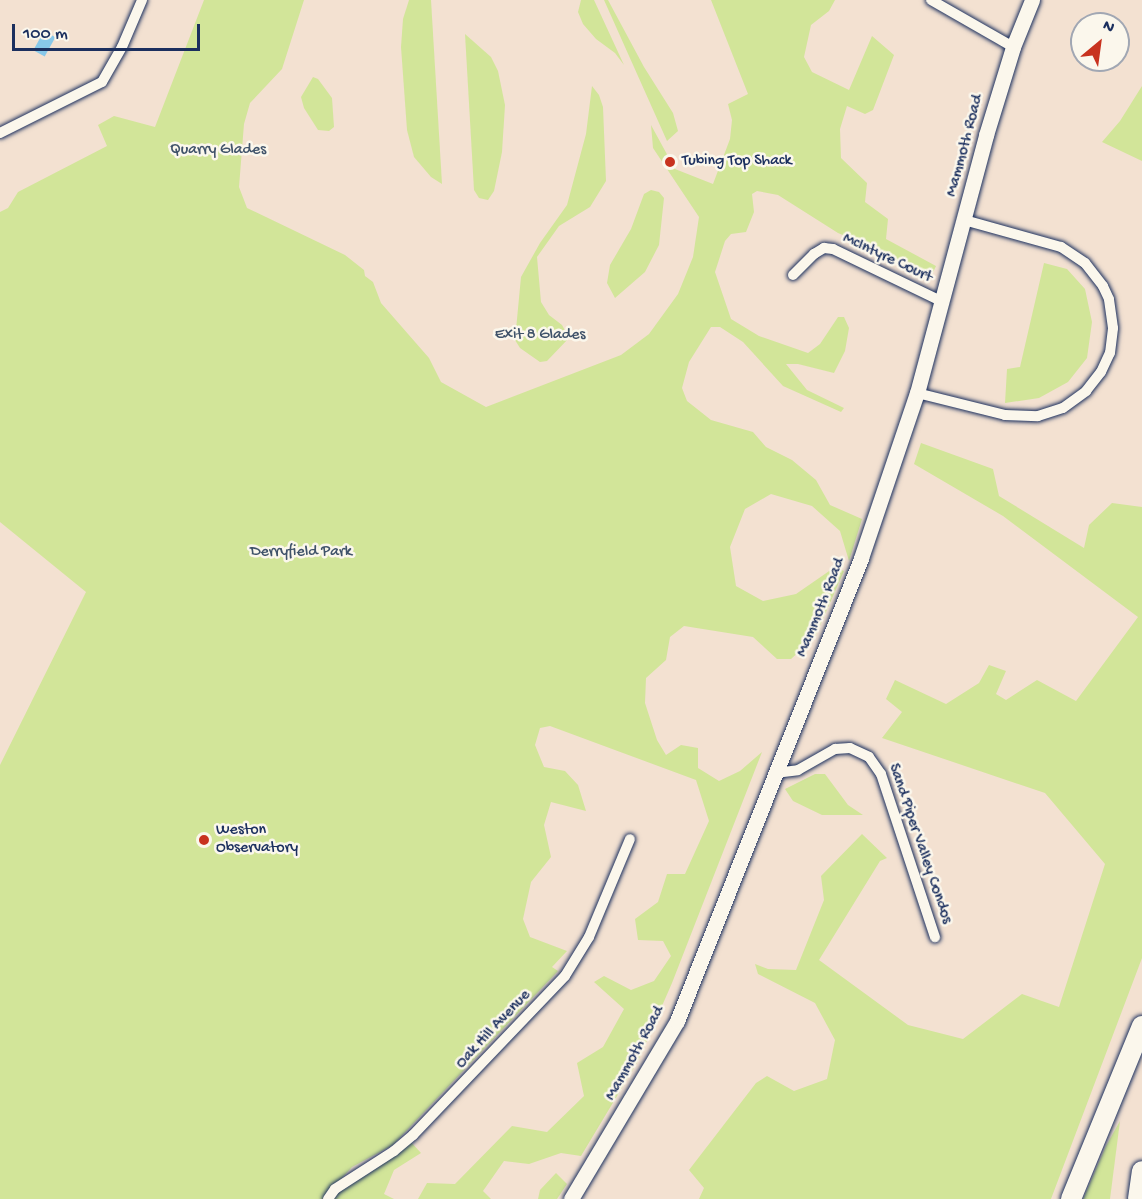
<!DOCTYPE html>
<html>
<head>
<meta charset="utf-8">
<style>
  body { margin:0 }
  #map { position:relative; width:1142px; height:1199px; overflow:hidden; background:#f3e1d1; font-family:"Gochi Hand",sans-serif }
  div>[style] { position:absolute }
  .green>* { inset:0; background:#d2e599 }
  .water>* { inset:0; background:#88c8e9; transform-origin:0 0 }
  .roads { filter:drop-shadow(0 0 2px #1b2f5e) drop-shadow(0 0 2px #1b2f5e) }
  .minor>* { height:10px; margin:-5px; padding:0 5px; transform-origin:5px; border-radius:5px; background:#fbf7ec }
  .secondary>* { height:15px; margin:-7.5px; padding:0 7.5px; transform-origin:7.5px; border-radius:7.5px; background:#fbf7ec }
  .motorway>* { height:20px; margin:-10px; padding:0 10px; transform-origin:10px; border-radius:10px; background:#fbf7ec }
  .dots>* { width:16px; height:16px; translate:-50% -50%; box-sizing:border-box; border:3px solid #fbf7ec; border-radius:50% }
  span { translate:-50% -50%; white-space:nowrap; text-align:center; line-height:1.15; -webkit-text-stroke:5px #fbf7ec; paint-order:stroke }
  .street-label { font-size:16px; color:#1b2f5e }
  .park-label { font-size:16px; color:#40536a }
  .poi-label { font-size:16px; color:#1b2f5e }
  .left { translate:0 -50%; text-align:left }
  .north { position:absolute; left:1070px; top:12px; width:60px; height:60px; box-sizing:border-box; background:#fbf7ec; border:2px solid #a1a7b3; border-radius:50%; rotate:29deg; font-size:16px; font-weight:700; line-height:24px; text-align:center; color:#1b2f5e }
  .north::after { content:''; display:block; margin:auto; width:21px; height:27px; background:#c8321e; clip-path:polygon(50% 0,100% 100%,50% 72%,0 100%) }
  .scale { position:absolute; left:12px; top:24px; width:188px; height:27px; box-sizing:border-box; border:3px solid #1b2f5e; border-top:0; padding-left:8px; font-size:18px; line-height:21px; white-space:nowrap; color:#1b2f5e; -webkit-text-stroke:4px #fbf7ec; paint-order:stroke }
</style>
</head>
<body>
<div id="map">
  <div class="green">
    <i style="clip-path:polygon(204px 0,304px 0,282px 69px,250px 103px,244px 124px,239px 187px,247px 208px,345px 255px,364px 270px,365px 276px,373px 282px,381px 303px,429px 358px,441px 382px,486px 407px,621px 355px,649px 334px,678px 294px,693px 257px,699px 217px,653px 148px,651px 125px,675px 169px,713px 184px,730px 139px,732px 120px,728px 104px,748px 94px,711px 0,835px 0,829px 11px,811px 25px,804px 57px,812px 72px,849px 90px,872px 36px,894px 55px,873px 110px,865px 114px,847px 106px,840px 129px,841px 158px,867px 183px,865px 202px,888px 219px,886px 239px,936px 266px,930px 279px,880px 251px,838px 233px,778px 195px,757px 191px,752px 194px,754px 212px,746px 232px,731px 234px,725px 241px,715px 272px,731px 319px,759px 336px,808px 353px,820px 344px,838px 317px,844px 317px,849px 328px,845px 351px,834px 373px,798px 364px,786px 364px,807px 390px,844px 408px,841px 412px,783px 386px,743px 342px,720px 327px,711px 327px,689px 362px,682px 388px,687px 401px,711px 420px,753px 432px,766px 447px,792px 460px,816px 480px,830px 505px,862px 519px,849px 561px,840px 531px,812px 506px,771px 494px,745px 509px,730px 547px,736px 586px,763px 601px,796px 594px,835px 567px,844px 571px,815px 637px,791px 659px,777px 659px,753px 637px,684px 626px,670px 637px,666px 660px,646px 678px,645px 703px,657px 740px,666px 755px,681px 745px,698px 748px,698px 768px,719px 781px,740px 771px,762px 752px,672px 983px,638px 1061px,581px 1156px,561px 1153px,529px 1164px,504px 1161px,483px 1191px,491px 1199px,418px 1199px,427px 1183px,455px 1184px,512px 1126px,547px 1132px,584px 1096px,577px 1063px,603px 1047px,624px 1009px,594px 982px,604px 976px,631px 990px,654px 981px,671px 956px,663px 941px,638px 940px,635px 919px,658px 902px,667px 874px,685px 874px,709px 821px,696px 780px,550px 726px,540px 728px,535px 745px,544px 767px,565px 771px,578px 785px,586px 811px,551px 802px,544px 825px,551px 857px,531px 882px,523px 919px,530px 937px,567px 951px,552px 967px,558px 971px,393px 1145px,352px 1167px,323px 1199px,0 1199px,0 765px,86px 592px,0 522px,0 212px,8px 208px,18px 192px,107px 146px,98px 125px,114px 116px,155px 127px)"></i>
    <i style="clip-path:polygon(409px 0,431px 0,442px 184px,431px 177px,414px 157px,407px 130px,401px 47px,403px 19px)"></i>
    <i style="clip-path:polygon(581px 0,594px 0,624px 65px,615px 53px,596px 39px,583px 24px,578px 12px)"></i>
    <i style="clip-path:polygon(604px 0,608px 0,644px 67px,673px 113px,678px 131px,667px 141px)"></i>
    <i style="clip-path:polygon(465px 34px,491px 57px,498px 71px,505px 105px,502px 152px,494px 191px,488px 200px,479px 198px,474px 190px)"></i>
    <i style="clip-path:polygon(313px 77px,318px 79px,332px 98px,334px 127px,329px 131px,318px 130px,304px 108px,301px 97px)"></i>
    <i style="clip-path:polygon(592px 86px,599px 95px,603px 107px,606px 181px,590px 207px,559px 226px,537px 257px,541px 302px,549px 315px,562px 325px,569px 338px,547px 361px,540px 362px,520px 348px,515px 340px,521px 277px,540px 243px,567px 205px,586px 134px)"></i>
    <i style="clip-path:polygon(1142px 86px,1142px 161px,1102px 142px,1120px 121px)"></i>
    <i style="clip-path:polygon(651px 190px,659px 192px,664px 198px,659px 245px,645px 272px,615px 298px,607px 283px,610px 265px,631px 229px,644px 194px)"></i>
    <i style="clip-path:polygon(1044px 263px,1067px 269px,1085px 289px,1092px 322px,1087px 358px,1068px 382px,1039px 398px,1005px 403px,1007px 369px,1020px 367px)"></i>
    <i style="clip-path:polygon(921px 443px,993px 469px,999px 496px,1084px 548px,1089px 525px,1112px 503px,1142px 507px,1142px 958px,1051px 1199px,699px 1199px,704px 1188px,689px 1170px,756px 1083px,767px 1076px,794px 1091px,827px 1079px,835px 1040px,815px 1003px,758px 974px,755px 964px,768px 969px,796px 970px,824px 900px,821px 876px,862px 834px,887px 858px,880px 861px,819px 960px,908px 1025px,963px 1039px,1022px 994px,1059px 1007px,1105px 864px,1045px 793px,882px 738px,902px 712px,886px 699px,895px 680px,946px 704px,979px 683px,989px 665px,1006px 671px,996px 694px,1006px 700px,1037px 680px,1076px 701px,1138px 617px,1003px 516px,914px 464px)"></i>
    <i style="clip-path:polygon(815px 774px,825px 774px,848px 805px,863px 815px,822px 815px,793px 801px,785px 789px)"></i>
    <i style="clip-path:polygon(1120px 1121px,1110px 1199px,1083px 1199px,1106px 1146px)"></i>
    <i style="clip-path:polygon(410px 1141px,421px 1153px,394px 1170px,384px 1194px,394px 1199px,333px 1199px,336px 1193px,371px 1172px)"></i>
    <i style="clip-path:polygon(556px 1173px,567px 1184px,557px 1199px,538px 1199px,540px 1190px)"></i>
  </div>
  <div class="water">
    <i style="left:44px;top:31px;width:13px;height:22px;rotate:29deg"></i>
  </div>
  <div class="roads">
    <div class="minor">
      <i style="left:931px;top:0;width:95px;rotate:29.8deg"></i>
      <i style="left:0;top:133px;width:114px;rotate:-26.6deg"></i>
      <i style="left:102px;top:82px;width:40px;rotate:-60.3deg"></i>
      <i style="left:122px;top:47px;width:51px;rotate:-66.9deg"></i>
      <i style="left:793px;top:275px;width:30px;rotate:-45deg"></i>
      <i style="left:814px;top:254px;width:12px;rotate:-31deg"></i>
      <i style="left:824px;top:248px;width:9px;rotate:6deg"></i>
      <i style="left:833px;top:249px;width:122px;rotate:25.7deg"></i>
      <i style="left:917px;top:393px;width:91px;rotate:14deg"></i>
      <i style="left:1005px;top:415px;width:33px;rotate:2deg"></i>
      <i style="left:1038px;top:416px;width:26px;rotate:-18deg"></i>
      <i style="left:1063px;top:408px;width:29px;rotate:-36deg"></i>
      <i style="left:1086px;top:391px;width:24px;rotate:-52deg"></i>
      <i style="left:1101px;top:372px;width:21px;rotate:-65deg"></i>
      <i style="left:1110px;top:353px;width:25px;rotate:-83deg"></i>
      <i style="left:1113px;top:328px;width:29px;rotate:-98deg"></i>
      <i style="left:1109px;top:299px;width:14px;rotate:-115deg"></i>
      <i style="left:1103px;top:286px;width:29px;rotate:-128deg"></i>
      <i style="left:1085px;top:263px;width:29px;rotate:-146deg"></i>
      <i style="left:1061px;top:247px;width:101px;rotate:-164.4deg"></i>
      <i style="left:775px;top:773px;width:23px;rotate:-7deg"></i>
      <i style="left:798px;top:770px;width:43px;rotate:-29.6deg"></i>
      <i style="left:835px;top:749px;width:15px;rotate:-4deg"></i>
      <i style="left:850px;top:748px;width:21px;rotate:25deg"></i>
      <i style="left:869px;top:757px;width:21px;rotate:55deg"></i>
      <i style="left:881px;top:774px;width:172px;rotate:71.7deg"></i>
      <i style="left:328px;top:1199px;width:12px;rotate:-55deg"></i>
      <i style="left:335px;top:1189px;width:70px;rotate:-32.8deg"></i>
      <i style="left:394px;top:1151px;width:25px;rotate:-40deg"></i>
      <i style="left:413px;top:1135px;width:220px;rotate:-46.3deg"></i>
      <i style="left:565px;top:976px;width:46px;rotate:-58.4deg"></i>
      <i style="left:589px;top:937px;width:106px;rotate:-67.3deg"></i>
    </div>
    <div class="secondary">
      <i style="left:571px;top:1199px;width:207px;rotate:-59.2deg"></i>
      <i style="left:677px;top:1021px;width:498px;rotate:-68.3deg"></i>
      <i style="left:861px;top:558px;width:174px;rotate:-71.3deg"></i>
      <i style="left:917px;top:393px;width:267px;rotate:-75deg"></i>
      <i style="left:986px;top:135px;width:92px;rotate:-72.9deg"></i>
      <i style="left:1013px;top:47px;width:51px;rotate:-68deg"></i>
    </div>
    <div class="motorway">
      <i style="left:1071px;top:1199px;width:187px;rotate:-67.7deg"></i>
      <i style="left:1138px;top:1199px;width:28px;rotate:-82deg"></i>
    </div>
  </div>
  <div class="dots">
    <i style="left:670px;top:162px;background:#c8321e"></i>
    <i style="left:204px;top:840px;background:#c8321e"></i>
  </div>
  <div class="street-label">
    <span style="left:966px;top:146px;rotate:-75deg">Mammoth Road</span>
    <span style="left:887px;top:259px;rotate:25deg">McIntyre Court</span>
    <span style="left:822px;top:608px;rotate:-68deg">Mammoth Road</span>
    <span style="left:919px;top:844px;rotate:71deg">Sand Piper Valley Condos</span>
    <span style="left:494px;top:1030px;rotate:-47deg">Oak Hill Avenue</span>
    <span style="left:636px;top:1054px;rotate:-61deg">Mammoth Road</span>
  </div>
  <div class="park-label">
    <span style="left:218px;top:151px">Quarry Glades</span>
    <span style="left:540px;top:336px">Exit 8 Glades</span>
    <span style="left:301px;top:553px">Derryfield Park</span>
  </div>
  <div class="poi-label">
    <span class="left" style="left:682px;top:162px">Tubing Top Shack</span>
    <span class="left" style="left:216px;top:840px">Weston<br>Observatory</span>
  </div>
  <div class="north">N</div>
  <div class="scale">100 m</div>
</div>
</body>
</html>
